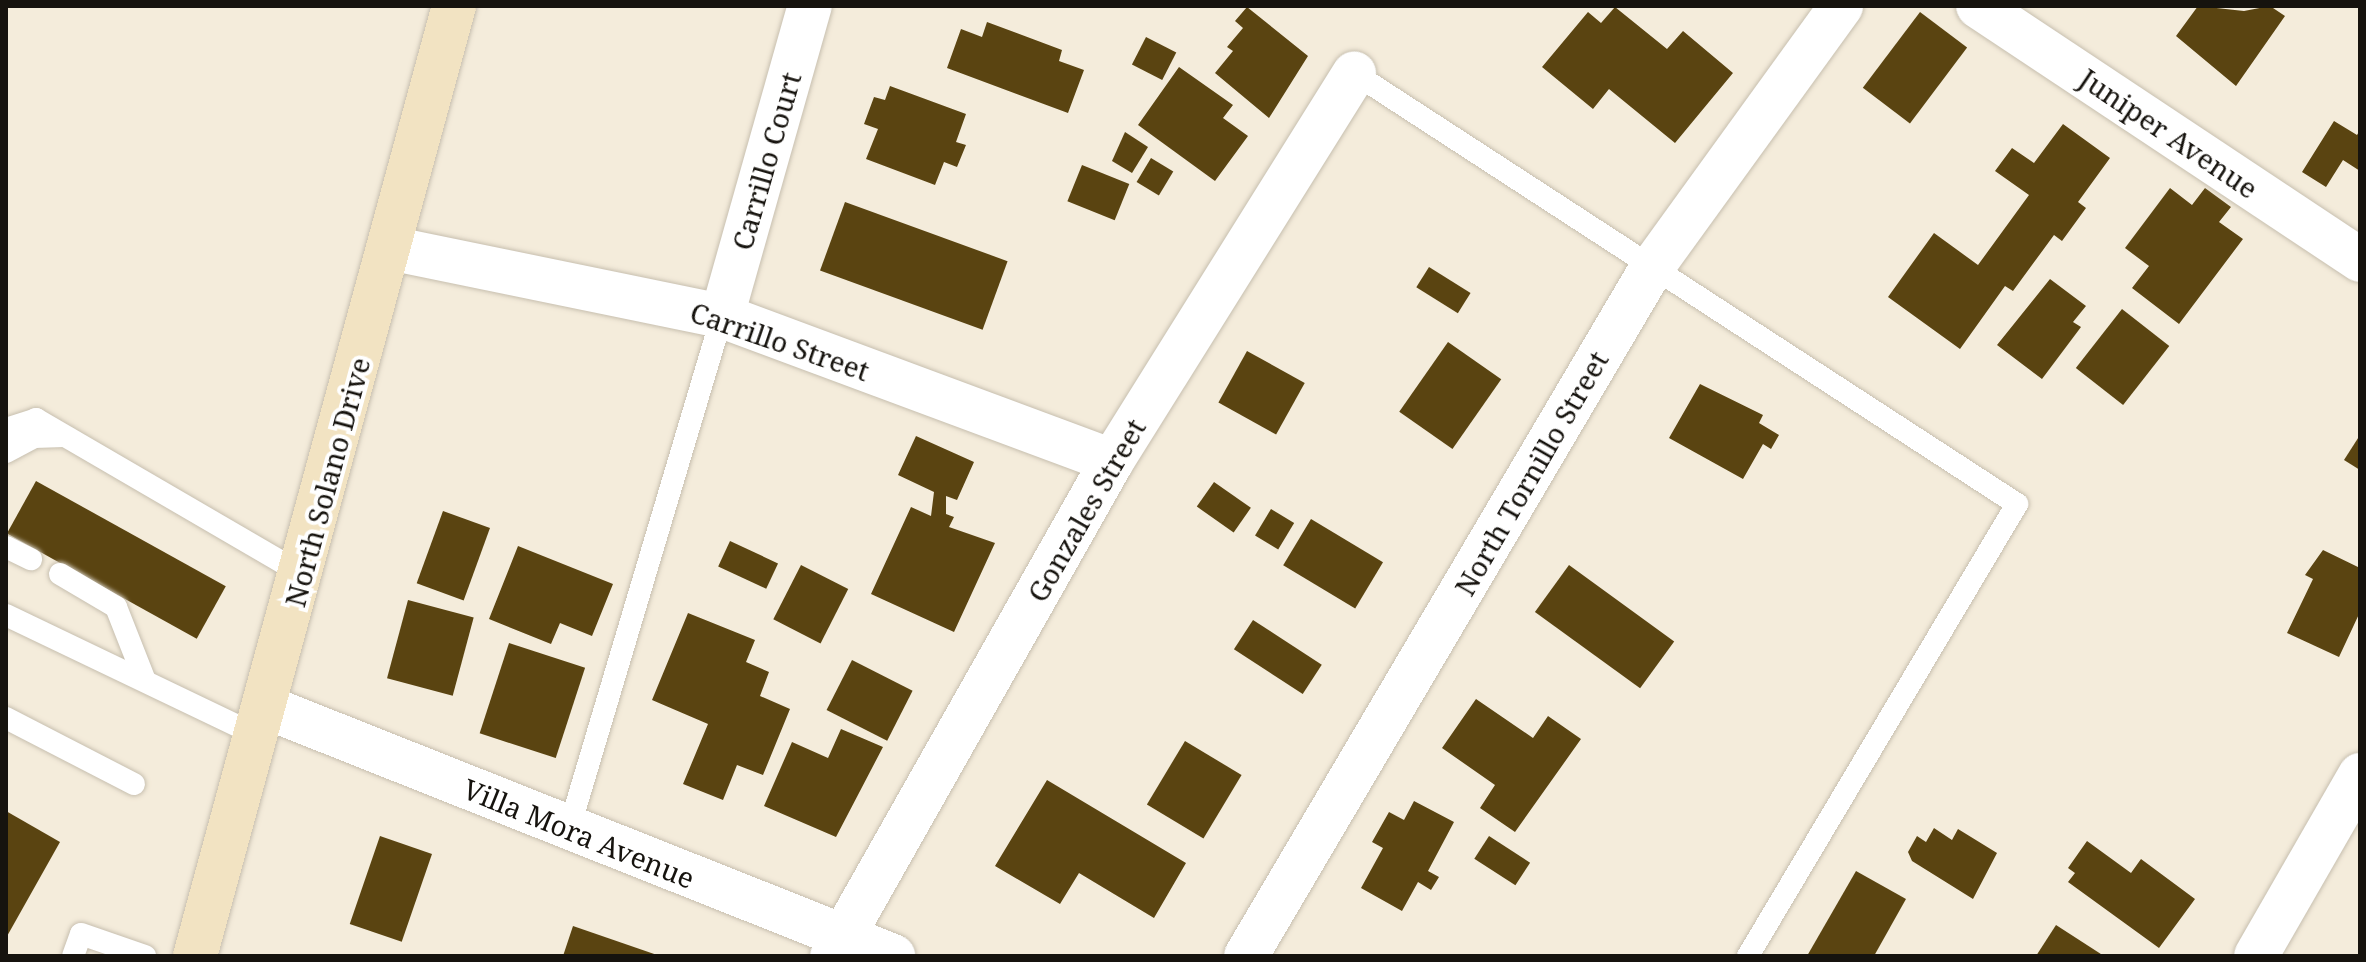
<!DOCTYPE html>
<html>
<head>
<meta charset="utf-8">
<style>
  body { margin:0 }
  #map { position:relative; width:2366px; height:962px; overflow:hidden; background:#f4ecdb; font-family:"Noto Serif",serif }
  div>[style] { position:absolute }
  .building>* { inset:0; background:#5a4411; transform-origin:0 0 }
  .roads { filter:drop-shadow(0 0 2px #c7bfaf) drop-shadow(0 0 2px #c7bfaf) }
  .service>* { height:22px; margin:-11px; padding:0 11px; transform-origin:11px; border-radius:11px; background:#fff }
  .minor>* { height:44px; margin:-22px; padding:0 22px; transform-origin:22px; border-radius:22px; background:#fff }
  .tertiary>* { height:44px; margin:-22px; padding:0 22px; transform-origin:22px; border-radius:22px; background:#fff }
  .secondary>* { height:44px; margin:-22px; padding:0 22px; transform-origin:22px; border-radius:22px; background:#f2e3c2 }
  span { translate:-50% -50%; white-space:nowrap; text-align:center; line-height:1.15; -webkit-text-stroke:8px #fff; paint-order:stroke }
  .street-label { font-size:28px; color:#16130e }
  .frame { position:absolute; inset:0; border:8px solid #16130e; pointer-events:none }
</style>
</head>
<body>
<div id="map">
  <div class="building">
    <i style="clip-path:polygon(2198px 6px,2244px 11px,2270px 6px,2285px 16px,2236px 86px,2176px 36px)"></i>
    <i style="clip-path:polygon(1247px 7px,1308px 56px,1269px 118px,1215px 73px,1233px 51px,1227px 47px,1243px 28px,1235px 21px)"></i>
    <i style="clip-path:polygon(1615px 7px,1667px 49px,1683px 31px,1733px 73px,1675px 143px,1609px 89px,1593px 109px,1542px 67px,1588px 12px,1601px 23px)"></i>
    <i style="left:1920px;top:12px;width:59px;height:95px;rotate:37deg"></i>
    <i style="clip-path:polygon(987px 22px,1062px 50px,1059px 61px,1084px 70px,1068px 113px,947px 68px,961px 29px,982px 37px)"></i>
    <i style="left:1146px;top:37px;width:34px;height:31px;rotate:27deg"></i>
    <i style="clip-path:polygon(1179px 67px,1233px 105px,1223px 118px,1248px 136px,1215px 181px,1138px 125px)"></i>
    <i style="clip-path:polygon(890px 86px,966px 114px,956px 142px,966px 145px,957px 167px,944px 162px,935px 185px,866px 159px,878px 129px,864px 124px,874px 97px,885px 100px)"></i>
    <i style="clip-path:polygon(2334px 121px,2357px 135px,2360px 130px,2360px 171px,2343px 160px,2326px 187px,2302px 172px)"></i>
    <i style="clip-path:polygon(2063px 124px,2110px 158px,2078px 202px,2086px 208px,2062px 241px,2054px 235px,2013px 291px,2005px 286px,1960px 349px,1888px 297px,1934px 233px,1978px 265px,2029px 195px,1995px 171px,2012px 148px,2034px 163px)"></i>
    <i style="clip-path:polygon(1125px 132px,1148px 147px,1132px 173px,1112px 161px)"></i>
    <i style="left:1151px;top:158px;width:26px;height:28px;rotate:31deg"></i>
    <i style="left:1082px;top:165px;width:51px;height:39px;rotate:22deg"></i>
    <i style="clip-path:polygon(2170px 188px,2192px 205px,2205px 188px,2231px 207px,2219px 222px,2243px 239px,2179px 324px,2132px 288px,2149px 266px,2125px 248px)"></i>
    <i style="left:845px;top:202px;width:173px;height:73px;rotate:20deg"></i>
    <i style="left:1429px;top:267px;width:49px;height:24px;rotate:32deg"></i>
    <i style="clip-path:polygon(2050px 279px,2086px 306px,2073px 322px,2081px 327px,2042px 379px,1997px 345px)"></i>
    <i style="left:2122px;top:309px;width:60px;height:75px;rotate:38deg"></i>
    <i style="left:1448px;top:342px;width:65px;height:85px;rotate:35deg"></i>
    <i style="left:1247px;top:351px;width:66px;height:59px;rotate:29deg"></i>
    <i style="clip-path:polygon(1700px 384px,1763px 415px,1759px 423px,1779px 435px,1771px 449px,1763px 444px,1743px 479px,1669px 438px)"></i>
    <i style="clip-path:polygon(2360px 435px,2360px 470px,2344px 460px)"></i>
    <i style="clip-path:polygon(916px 436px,974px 462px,957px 500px,946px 496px,946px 514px,954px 517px,949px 527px,995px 543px,954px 632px,871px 594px,911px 507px,931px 516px,934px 492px,898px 475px)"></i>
    <i style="left:36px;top:481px;width:217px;height:60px;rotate:29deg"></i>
    <i style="left:1214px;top:482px;width:45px;height:30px;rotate:35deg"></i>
    <i style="left:1271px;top:509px;width:27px;height:31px;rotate:31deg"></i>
    <i style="left:443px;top:511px;width:50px;height:77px;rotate:20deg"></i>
    <i style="left:1311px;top:519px;width:84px;height:54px;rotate:31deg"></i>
    <i style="left:730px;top:541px;width:53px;height:28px;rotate:25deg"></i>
    <i style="clip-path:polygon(518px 546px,613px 584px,592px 636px,560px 623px,551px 644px,489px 619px)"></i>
    <i style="clip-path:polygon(2323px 550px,2360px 568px,2360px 612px,2339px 657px,2287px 633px,2313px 579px,2305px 575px)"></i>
    <i style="left:801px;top:565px;width:53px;height:61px;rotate:27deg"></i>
    <i style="left:1569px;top:565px;width:130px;height:58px;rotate:36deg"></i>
    <i style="left:408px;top:600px;width:68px;height:81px;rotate:15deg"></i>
    <i style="clip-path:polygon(688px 613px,755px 640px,746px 662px,769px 672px,760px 696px,790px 709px,763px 775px,737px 765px,723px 800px,683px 784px,708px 724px,652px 700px)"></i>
    <i style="left:1253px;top:620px;width:82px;height:35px;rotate:33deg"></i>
    <i style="left:509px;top:643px;width:80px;height:95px;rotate:18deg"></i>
    <i style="left:852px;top:660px;width:68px;height:56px;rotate:27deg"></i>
    <i style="clip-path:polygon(1476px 699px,1533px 738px,1548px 716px,1581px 739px,1515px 832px,1480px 808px,1495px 785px,1442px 748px)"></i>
    <i style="clip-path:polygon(841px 729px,883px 747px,836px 837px,764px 806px,792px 742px,828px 758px)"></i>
    <i style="left:1185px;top:741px;width:66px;height:74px;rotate:31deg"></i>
    <i style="clip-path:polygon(1047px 780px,1186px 863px,1154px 918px,1079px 873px,1060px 904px,995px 866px)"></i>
    <i style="clip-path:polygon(1414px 801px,1454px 822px,1428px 871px,1439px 877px,1431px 890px,1418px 882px,1402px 911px,1361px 888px,1383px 848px,1372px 842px,1389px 812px,1404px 820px)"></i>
    <i style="clip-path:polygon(6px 811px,60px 842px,6px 938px)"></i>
    <i style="clip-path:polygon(1934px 828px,1952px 840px,1958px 829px,1997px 853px,1973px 899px,1912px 861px,1908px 852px,1917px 836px,1926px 842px)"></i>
    <i style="left:380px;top:836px;width:55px;height:93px;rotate:19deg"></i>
    <i style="left:1489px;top:836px;width:49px;height:27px;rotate:33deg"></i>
    <i style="clip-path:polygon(2087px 841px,2131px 873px,2141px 859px,2195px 899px,2159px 948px,2068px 882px,2075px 873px,2068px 868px)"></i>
    <i style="clip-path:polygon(1856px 871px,1906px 899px,1874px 956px,1807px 956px)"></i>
    <i style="clip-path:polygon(2056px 925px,2104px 956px,2036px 956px)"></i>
    <i style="clip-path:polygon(573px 926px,660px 956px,563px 956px)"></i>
  </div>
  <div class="roads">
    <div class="service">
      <i style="left:1354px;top:73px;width:791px;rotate:33.03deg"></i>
      <i style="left:2017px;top:504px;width:526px;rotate:120.76deg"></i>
      <i style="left:6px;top:429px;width:32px;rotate:-18deg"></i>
      <i style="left:36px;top:419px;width:308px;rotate:30.2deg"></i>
      <i style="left:6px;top:452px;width:32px;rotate:-28deg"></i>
      <i style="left:34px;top:437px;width:30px;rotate:-2deg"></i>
      <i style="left:6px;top:547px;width:28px;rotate:26deg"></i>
      <i style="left:60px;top:574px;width:65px;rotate:30.5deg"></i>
      <i style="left:116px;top:607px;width:76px;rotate:68.5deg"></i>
      <i style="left:6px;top:615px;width:278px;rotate:25.6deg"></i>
      <i style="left:6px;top:718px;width:144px;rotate:27.3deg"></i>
      <i style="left:569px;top:829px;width:535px;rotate:-73.39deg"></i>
      <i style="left:73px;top:956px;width:23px;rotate:-70deg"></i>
      <i style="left:81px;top:934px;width:68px;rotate:19deg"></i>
    </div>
    <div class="minor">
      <i style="left:1978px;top:6px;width:459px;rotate:33.6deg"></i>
      <i style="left:390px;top:248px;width:339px;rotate:11.6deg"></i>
      <i style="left:722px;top:316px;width:416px;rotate:20.4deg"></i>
      <i style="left:722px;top:316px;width:322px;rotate:-74.2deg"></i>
      <i style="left:266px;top:707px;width:675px;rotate:21.66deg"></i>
      <i style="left:832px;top:956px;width:569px;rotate:-60.51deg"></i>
      <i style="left:1112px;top:461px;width:457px;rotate:-58deg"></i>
      <i style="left:1246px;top:956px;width:801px;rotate:-59.47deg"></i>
      <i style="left:1653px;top:266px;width:321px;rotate:-54.1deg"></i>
    </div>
    <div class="tertiary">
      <i style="left:2256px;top:956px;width:209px;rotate:-60.1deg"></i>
    </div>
    <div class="secondary">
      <i style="left:195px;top:956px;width:985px;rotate:-74.75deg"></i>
    </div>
  </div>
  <div class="street-label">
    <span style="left:2169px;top:133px;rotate:34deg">Juniper Avenue</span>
    <span style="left:766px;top:161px;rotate:-74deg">Carrillo Court</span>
    <span style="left:780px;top:341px;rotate:19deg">Carrillo Street</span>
    <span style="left:1531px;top:473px;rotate:-60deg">North Tornillo Street</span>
    <span style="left:327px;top:482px;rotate:-75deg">North Solano Drive</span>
    <span style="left:1086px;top:510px;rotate:-60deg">Gonzales Street</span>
    <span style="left:579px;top:833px;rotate:22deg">Villa Mora Avenue</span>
  </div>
  <div class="frame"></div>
</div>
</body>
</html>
